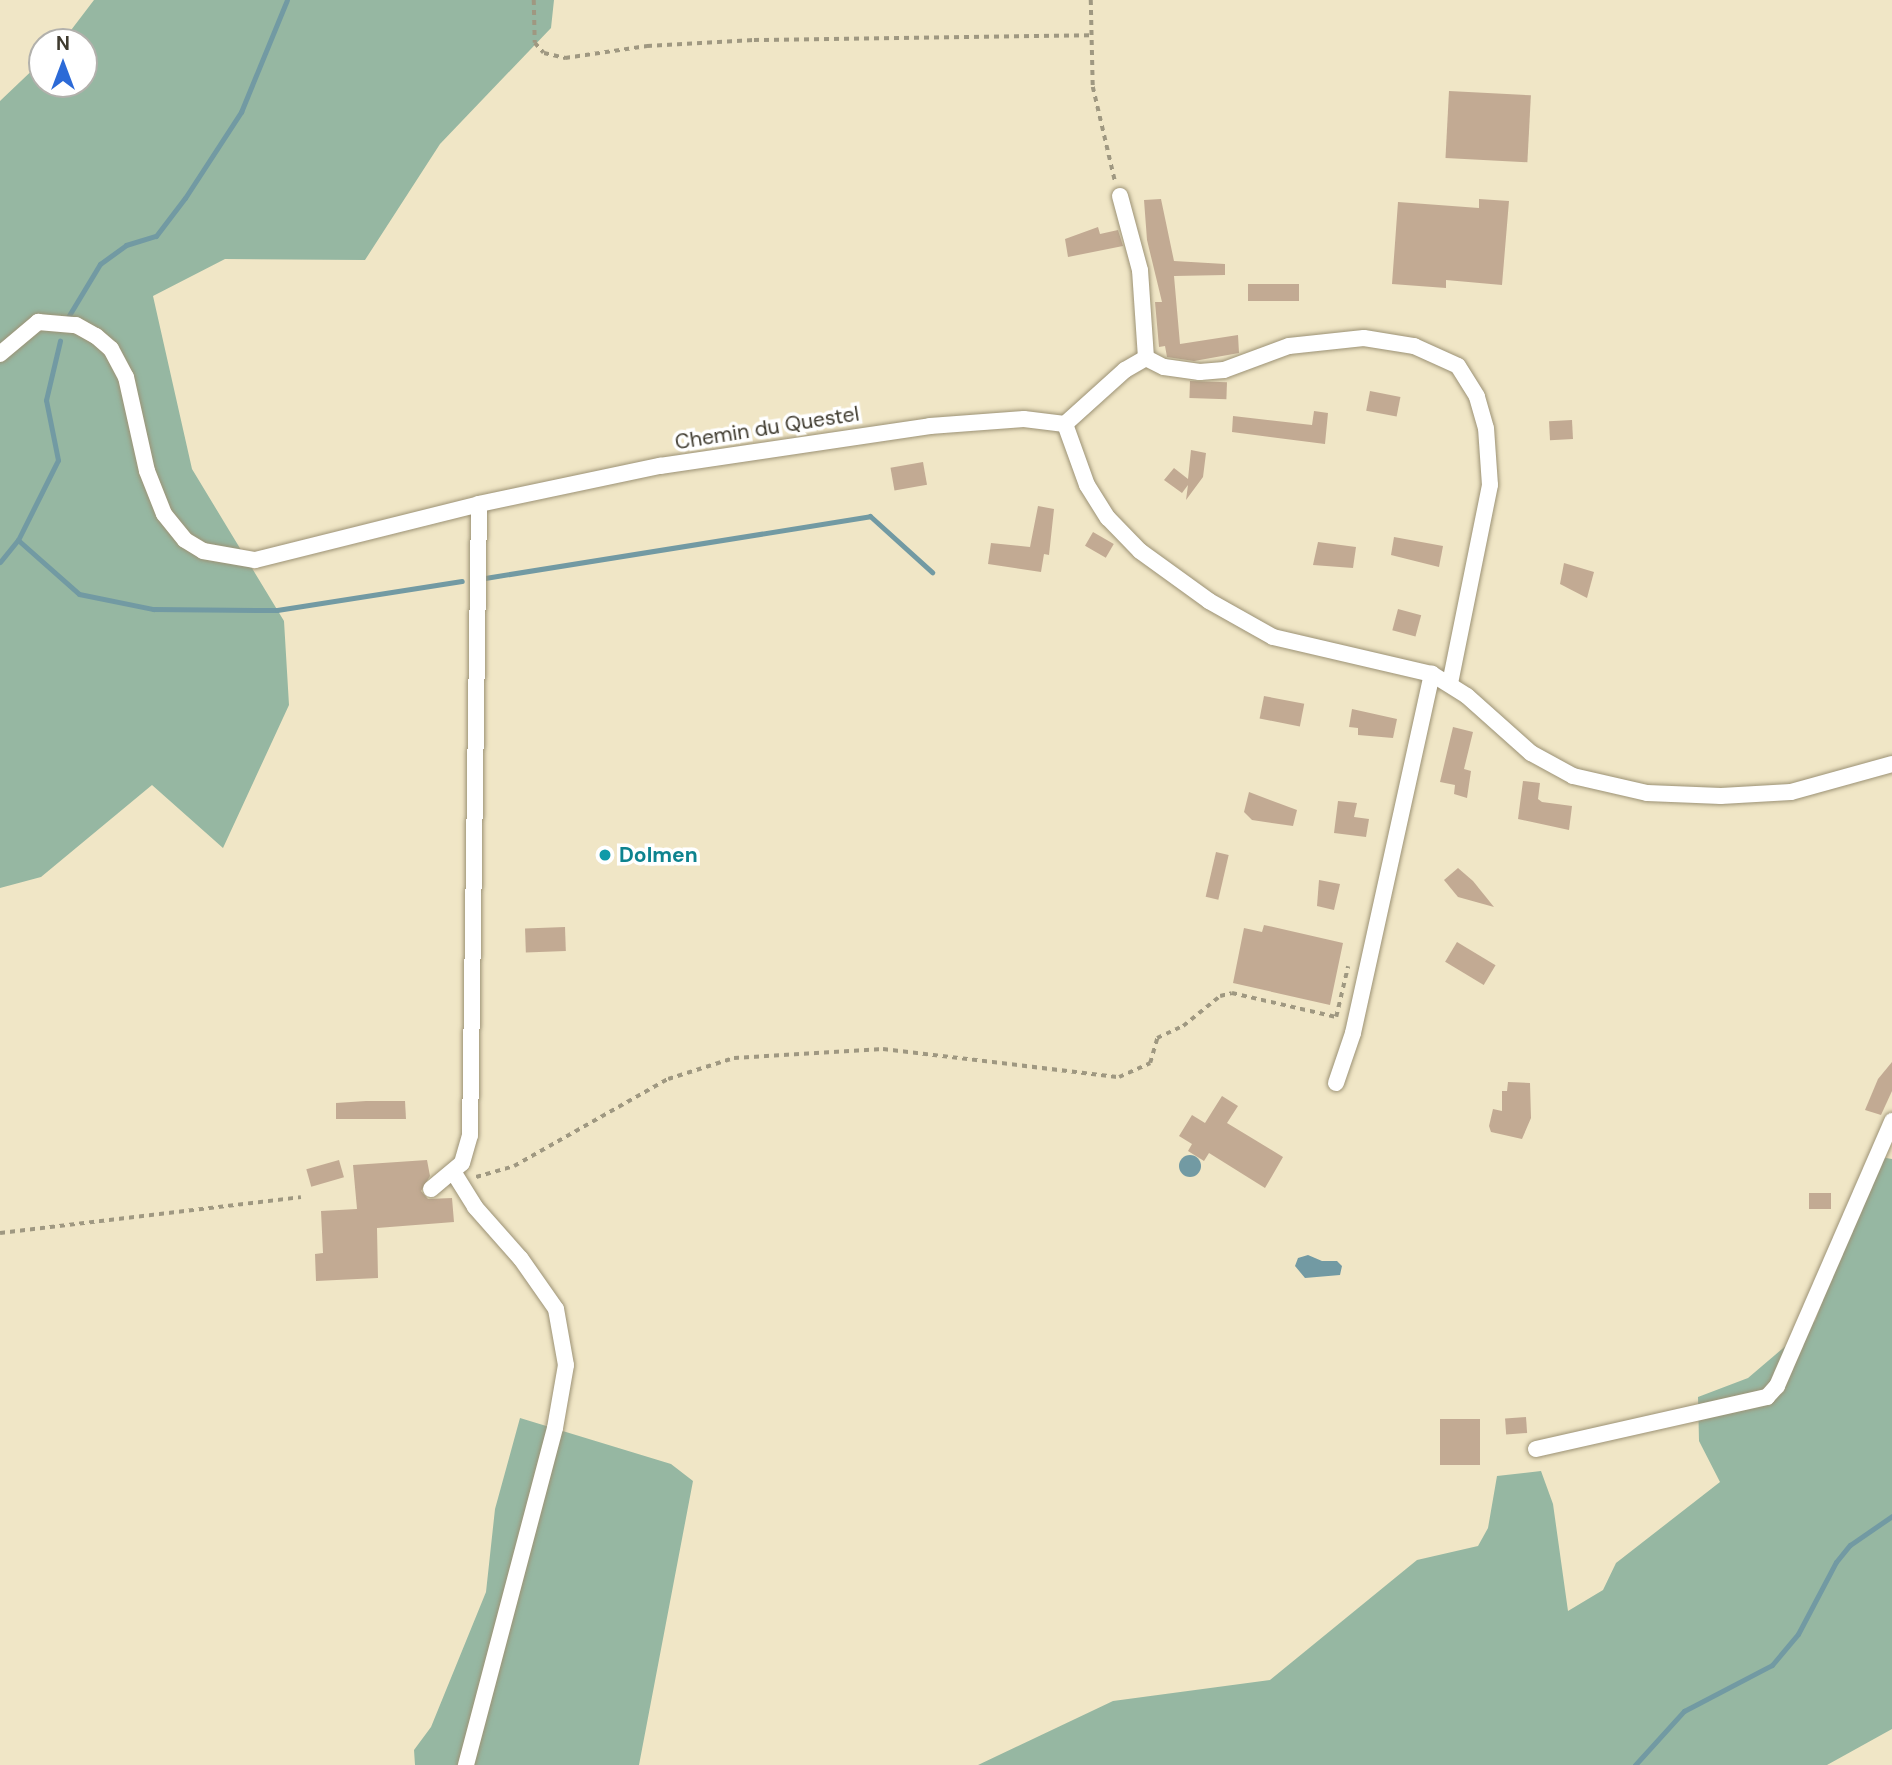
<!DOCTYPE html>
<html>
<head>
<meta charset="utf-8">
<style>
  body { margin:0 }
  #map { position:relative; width:1892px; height:1765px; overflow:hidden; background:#f0e6c6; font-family:"DM Sans",sans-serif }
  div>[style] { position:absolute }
  .forest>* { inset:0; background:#96b7a2 }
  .water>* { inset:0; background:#729aa3 }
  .round { border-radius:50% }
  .stream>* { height:5px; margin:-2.5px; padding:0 2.5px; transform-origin:2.5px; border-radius:2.5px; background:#729aa3 }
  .building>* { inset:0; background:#c2aa93; transform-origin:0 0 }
  .path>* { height:3.5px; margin-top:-1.75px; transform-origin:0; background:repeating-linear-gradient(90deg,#9f9881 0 5px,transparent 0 10px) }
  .roads { filter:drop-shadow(0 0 2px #9c9275) drop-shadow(0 0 2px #9c9275) }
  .street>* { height:16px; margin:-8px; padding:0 8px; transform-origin:8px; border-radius:8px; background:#fff }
  .dots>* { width:19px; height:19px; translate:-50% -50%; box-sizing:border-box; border:4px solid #fff; border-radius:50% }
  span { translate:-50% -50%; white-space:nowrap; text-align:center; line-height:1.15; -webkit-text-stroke:7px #fff; paint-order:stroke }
  .street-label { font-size:21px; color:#3f3b2f }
  .culture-label { font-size:21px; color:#0d838f; font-weight:700 }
  .left { translate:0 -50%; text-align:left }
  .north { position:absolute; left:28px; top:28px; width:70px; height:70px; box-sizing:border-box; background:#fff; border:2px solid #b2b1ac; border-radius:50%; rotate:0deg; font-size:19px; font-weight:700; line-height:28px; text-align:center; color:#3f3b2f }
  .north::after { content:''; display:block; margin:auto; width:24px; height:32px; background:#2c6ad7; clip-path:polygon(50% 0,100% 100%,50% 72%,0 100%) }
</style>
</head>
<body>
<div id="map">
  <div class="forest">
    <i style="clip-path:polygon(94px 0,554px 0,551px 28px,440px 144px,365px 260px,225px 259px,153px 296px,192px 469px,284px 621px,289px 705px,223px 848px,152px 785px,41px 877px,0 888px,0 101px,42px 61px,42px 84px,84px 84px,84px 42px,62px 42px)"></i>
    <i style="clip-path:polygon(1875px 1156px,1892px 1159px,1892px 1729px,1827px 1765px,978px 1765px,1113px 1701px,1270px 1680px,1417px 1560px,1478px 1546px,1488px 1528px,1497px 1476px,1541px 1471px,1553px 1504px,1568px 1611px,1603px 1590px,1616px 1563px,1720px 1482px,1699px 1441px,1698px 1397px,1748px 1378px,1815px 1321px)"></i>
    <i style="clip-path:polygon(520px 1418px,671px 1464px,693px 1481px,639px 1765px,415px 1765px,414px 1750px,431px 1727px,486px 1592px,495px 1509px)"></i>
  </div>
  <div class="water">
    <i class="round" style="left:1179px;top:1155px;width:22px;height:22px"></i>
    <i style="clip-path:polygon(1308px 1255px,1322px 1261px,1337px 1261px,1342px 1266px,1340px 1275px,1305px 1278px,1295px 1266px,1298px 1258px)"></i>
  </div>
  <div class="stream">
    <i style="left:65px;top:322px;width:68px;rotate:-58.9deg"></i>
    <i style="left:100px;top:264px;width:32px;rotate:-36deg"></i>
    <i style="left:126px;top:245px;width:31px;rotate:-17deg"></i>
    <i style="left:156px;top:236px;width:48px;rotate:-52.7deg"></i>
    <i style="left:185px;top:198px;width:103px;rotate:-56.9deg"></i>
    <i style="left:241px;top:112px;width:121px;rotate:-67.7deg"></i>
    <i style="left:18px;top:540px;width:81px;rotate:41.5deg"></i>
    <i style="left:79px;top:594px;width:76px;rotate:11.5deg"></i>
    <i style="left:153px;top:609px;width:124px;rotate:0.5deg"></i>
    <i style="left:277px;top:610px;width:187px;rotate:-8.9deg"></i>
    <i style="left:0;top:562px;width:28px;rotate:-51deg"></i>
    <i style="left:18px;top:540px;width:89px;rotate:-63.4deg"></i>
    <i style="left:58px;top:460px;width:61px;rotate:-101.3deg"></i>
    <i style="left:46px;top:400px;width:61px;rotate:-76.7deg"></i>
    <i style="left:485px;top:578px;width:390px;rotate:-9.1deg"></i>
    <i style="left:870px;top:516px;width:84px;rotate:42.1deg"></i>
    <i style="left:1635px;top:1765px;width:73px;rotate:-47.8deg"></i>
    <i style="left:1684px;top:1711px;width:99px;rotate:-27.6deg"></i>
    <i style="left:1772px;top:1665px;width:40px;rotate:-50deg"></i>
    <i style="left:1798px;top:1634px;width:81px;rotate:-62.2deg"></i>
    <i style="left:1836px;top:1562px;width:22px;rotate:-51deg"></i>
    <i style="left:1850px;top:1545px;width:51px;rotate:-34.6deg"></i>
  </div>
  <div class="building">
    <i style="left:1449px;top:91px;width:82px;height:67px;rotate:3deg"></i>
    <i style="clip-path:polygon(1161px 199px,1174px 261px,1225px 264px,1225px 275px,1174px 276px,1180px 344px,1238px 335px,1239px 353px,1194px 361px,1167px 357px,1165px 346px,1159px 347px,1155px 302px,1162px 302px,1147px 240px,1144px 200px)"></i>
    <i style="clip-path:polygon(1479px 199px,1509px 201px,1502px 285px,1446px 280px,1446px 288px,1392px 284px,1398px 202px,1479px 208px)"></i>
    <i style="clip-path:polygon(1098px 227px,1100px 234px,1118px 230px,1123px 246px,1068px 257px,1065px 239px)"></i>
    <i style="left:1248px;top:284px;width:51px;height:17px"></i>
    <i style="left:1190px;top:381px;width:37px;height:17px;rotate:2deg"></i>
    <i style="left:1370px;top:391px;width:31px;height:20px;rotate:11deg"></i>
    <i style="clip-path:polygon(1314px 411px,1328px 413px,1325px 444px,1232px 432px,1233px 416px,1312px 425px)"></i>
    <i style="left:1572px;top:420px;width:19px;height:23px;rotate:87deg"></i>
    <i style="clip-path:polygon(1191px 450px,1206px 453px,1203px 477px,1186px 500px,1188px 485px,1182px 493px,1164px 480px,1174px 468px,1188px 479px)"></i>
    <i style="left:923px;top:462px;width:23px;height:33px;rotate:80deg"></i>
    <i style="clip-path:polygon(1038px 506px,1054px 509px,1049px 555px,1044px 554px,1041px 572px,988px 564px,991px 543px,1030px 547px)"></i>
    <i style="left:1093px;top:532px;width:24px;height:16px;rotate:30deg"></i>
    <i style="clip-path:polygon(1394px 537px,1443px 546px,1439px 567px,1391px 555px)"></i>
    <i style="clip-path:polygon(1318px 542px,1356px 547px,1353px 568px,1313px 565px)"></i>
    <i style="clip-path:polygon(1564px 563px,1594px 572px,1587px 598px,1560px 584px)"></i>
    <i style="left:1398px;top:609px;width:24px;height:22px;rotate:15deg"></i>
    <i style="left:1264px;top:696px;width:41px;height:23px;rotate:11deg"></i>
    <i style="clip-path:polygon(1352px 709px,1397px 719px,1393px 738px,1358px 735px,1358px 728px,1349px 727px)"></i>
    <i style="clip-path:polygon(1453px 727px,1473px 732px,1464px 769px,1471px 771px,1467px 798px,1454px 794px,1455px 785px,1440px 782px)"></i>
    <i style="clip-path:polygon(1523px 781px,1540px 783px,1538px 799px,1542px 802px,1572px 806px,1569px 830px,1518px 819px)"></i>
    <i style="clip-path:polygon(1249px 792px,1297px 810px,1293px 826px,1252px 820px,1244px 812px)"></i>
    <i style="clip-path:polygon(1338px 801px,1357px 803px,1354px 817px,1369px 819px,1366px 837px,1334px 833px)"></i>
    <i style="left:1216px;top:852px;width:13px;height:46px;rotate:13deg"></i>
    <i style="clip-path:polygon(1458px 868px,1473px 881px,1494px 907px,1458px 897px,1444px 880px)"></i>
    <i style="clip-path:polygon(1319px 880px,1340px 884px,1334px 910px,1317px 906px)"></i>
    <i style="clip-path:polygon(1264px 925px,1343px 943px,1330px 1005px,1233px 983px,1244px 928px,1262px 932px)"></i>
    <i style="left:565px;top:927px;width:24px;height:40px;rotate:88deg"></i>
    <i style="left:1457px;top:942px;width:45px;height:23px;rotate:31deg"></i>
    <i style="clip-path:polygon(1892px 1062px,1892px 1091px,1881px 1115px,1865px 1110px,1878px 1079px)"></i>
    <i style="clip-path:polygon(1508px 1082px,1530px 1083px,1531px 1118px,1522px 1139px,1491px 1132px,1489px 1126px,1493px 1109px,1502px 1111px,1502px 1091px,1507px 1091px)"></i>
    <i style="clip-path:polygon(1222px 1096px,1238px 1106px,1227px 1123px,1283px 1157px,1265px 1188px,1209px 1153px,1204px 1161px,1188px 1151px,1192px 1144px,1179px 1136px,1192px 1115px,1205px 1123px)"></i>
    <i style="clip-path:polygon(366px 1101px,405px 1101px,406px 1119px,336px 1119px,336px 1103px)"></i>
    <i style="left:339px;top:1160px;width:18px;height:34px;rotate:74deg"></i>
    <i style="clip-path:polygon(427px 1160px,430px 1176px,421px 1191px,428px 1199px,452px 1198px,454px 1222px,377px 1228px,378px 1278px,316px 1281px,315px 1254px,323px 1253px,321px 1211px,357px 1209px,353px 1165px)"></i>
    <i style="left:1809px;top:1193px;width:22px;height:16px"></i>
    <i style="left:1526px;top:1417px;width:16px;height:21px;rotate:86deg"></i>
    <i style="left:1480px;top:1419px;width:46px;height:40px;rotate:90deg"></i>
  </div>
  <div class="path">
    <i style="left:534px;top:0;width:43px;rotate:88.7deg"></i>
    <i style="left:535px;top:43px;width:13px;rotate:48deg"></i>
    <i style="left:544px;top:53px;width:22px;rotate:13deg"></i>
    <i style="left:565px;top:58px;width:83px;rotate:-8.3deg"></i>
    <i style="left:647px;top:46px;width:107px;rotate:-3.2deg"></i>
    <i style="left:754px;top:40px;width:338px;rotate:-0.8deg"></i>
    <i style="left:1091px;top:0;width:87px;rotate:88.7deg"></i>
    <i style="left:1093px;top:87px;width:97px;rotate:76.8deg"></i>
    <i style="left:476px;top:1177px;width:40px;rotate:-16deg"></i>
    <i style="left:514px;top:1166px;width:177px;rotate:-29.5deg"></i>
    <i style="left:668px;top:1079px;width:69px;rotate:-17.7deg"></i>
    <i style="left:734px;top:1058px;width:149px;rotate:-3.5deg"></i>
    <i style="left:883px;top:1049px;width:238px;rotate:6.8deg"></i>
    <i style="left:1119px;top:1077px;width:34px;rotate:-24deg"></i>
    <i style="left:1150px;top:1063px;width:26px;rotate:-74deg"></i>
    <i style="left:1157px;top:1038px;width:29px;rotate:-25deg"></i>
    <i style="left:1183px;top:1026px;width:48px;rotate:-39deg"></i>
    <i style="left:1220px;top:996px;width:12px;rotate:-14deg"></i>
    <i style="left:1232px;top:993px;width:107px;rotate:13deg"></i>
    <i style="left:1336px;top:1017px;width:52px;rotate:-76.8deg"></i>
    <i style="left:0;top:1233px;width:303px;rotate:-6.8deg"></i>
  </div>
  <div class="roads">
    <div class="street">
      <i style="left:1120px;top:196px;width:77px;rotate:74.9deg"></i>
      <i style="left:1140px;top:270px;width:88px;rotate:86.1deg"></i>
      <i style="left:0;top:354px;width:50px;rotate:-40.1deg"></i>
      <i style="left:38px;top:322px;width:38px;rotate:5deg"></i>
      <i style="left:76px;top:325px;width:23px;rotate:29deg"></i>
      <i style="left:96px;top:336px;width:20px;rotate:41deg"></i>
      <i style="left:111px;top:349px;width:32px;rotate:62deg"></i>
      <i style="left:126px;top:377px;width:96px;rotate:77.4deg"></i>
      <i style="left:147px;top:471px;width:46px;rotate:68.4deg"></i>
      <i style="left:164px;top:514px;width:33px;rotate:51deg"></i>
      <i style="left:185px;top:540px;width:21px;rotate:31deg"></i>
      <i style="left:203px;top:551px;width:53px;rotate:9.8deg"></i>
      <i style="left:255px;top:560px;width:231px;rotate:-14deg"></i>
      <i style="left:479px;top:504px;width:185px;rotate:-11.9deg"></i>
      <i style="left:660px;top:466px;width:273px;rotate:-8.4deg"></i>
      <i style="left:930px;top:426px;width:94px;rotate:-4.3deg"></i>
      <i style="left:1024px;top:419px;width:41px;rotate:7deg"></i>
      <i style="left:1065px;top:424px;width:81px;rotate:-42deg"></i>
      <i style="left:1125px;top:370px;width:24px;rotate:-30deg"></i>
      <i style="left:1146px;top:358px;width:20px;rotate:27deg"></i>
      <i style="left:1164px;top:367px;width:36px;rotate:8deg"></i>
      <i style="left:1200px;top:372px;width:24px;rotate:-5deg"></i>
      <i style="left:1224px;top:370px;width:69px;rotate:-20.3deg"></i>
      <i style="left:1289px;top:346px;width:75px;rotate:-6.1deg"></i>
      <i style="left:1364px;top:338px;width:51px;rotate:9.1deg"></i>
      <i style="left:1414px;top:346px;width:48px;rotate:24.4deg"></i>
      <i style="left:1458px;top:366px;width:36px;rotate:58deg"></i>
      <i style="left:1477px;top:397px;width:32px;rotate:74deg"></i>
      <i style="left:1486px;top:428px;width:57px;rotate:86deg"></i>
      <i style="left:1490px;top:485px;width:203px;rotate:101.4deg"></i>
      <i style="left:1065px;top:424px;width:65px;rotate:70.2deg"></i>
      <i style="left:1087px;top:485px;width:39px;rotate:58deg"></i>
      <i style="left:1108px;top:518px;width:46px;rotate:45.9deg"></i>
      <i style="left:1140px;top:551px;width:85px;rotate:35.9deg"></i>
      <i style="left:1209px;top:601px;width:73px;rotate:29.4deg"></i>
      <i style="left:1273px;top:637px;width:163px;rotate:13.1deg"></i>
      <i style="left:1432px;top:674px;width:41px;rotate:32.2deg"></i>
      <i style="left:1467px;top:696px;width:86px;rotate:41.7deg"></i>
      <i style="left:1531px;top:753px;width:48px;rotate:28.7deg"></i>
      <i style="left:1573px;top:776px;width:76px;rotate:12.9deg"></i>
      <i style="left:1647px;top:793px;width:74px;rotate:2.3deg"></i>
      <i style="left:1721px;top:796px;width:70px;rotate:-3.3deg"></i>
      <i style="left:1791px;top:792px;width:105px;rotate:-15.5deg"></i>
      <i style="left:1336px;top:1083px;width:53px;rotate:-71.2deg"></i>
      <i style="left:1353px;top:1033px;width:368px;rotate:-77.6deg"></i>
      <i style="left:454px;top:1173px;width:40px;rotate:58deg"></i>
      <i style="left:475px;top:1207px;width:69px;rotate:48.5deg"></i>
      <i style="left:521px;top:1259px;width:61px;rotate:55deg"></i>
      <i style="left:556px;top:1309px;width:57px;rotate:79.9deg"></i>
      <i style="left:566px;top:1365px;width:64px;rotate:99.9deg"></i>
      <i style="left:555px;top:1428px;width:349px;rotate:104.8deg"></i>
      <i style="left:431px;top:1189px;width:40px;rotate:-40deg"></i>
      <i style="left:462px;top:1163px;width:29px;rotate:-74deg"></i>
      <i style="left:470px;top:1135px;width:631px;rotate:-89.18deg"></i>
      <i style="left:1536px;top:1449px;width:237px;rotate:-12.7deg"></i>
      <i style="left:1767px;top:1397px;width:15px;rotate:-48deg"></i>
      <i style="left:1777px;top:1386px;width:289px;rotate:-66.5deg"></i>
    </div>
  </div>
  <div class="dots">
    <i style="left:605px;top:855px;background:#0f9aa8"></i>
  </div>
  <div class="street-label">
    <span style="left:767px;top:428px;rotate:-9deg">Chemin du Questel</span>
  </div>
  <div class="culture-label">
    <span class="left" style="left:619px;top:855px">Dolmen</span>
  </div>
  <div class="north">N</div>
</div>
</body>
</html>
